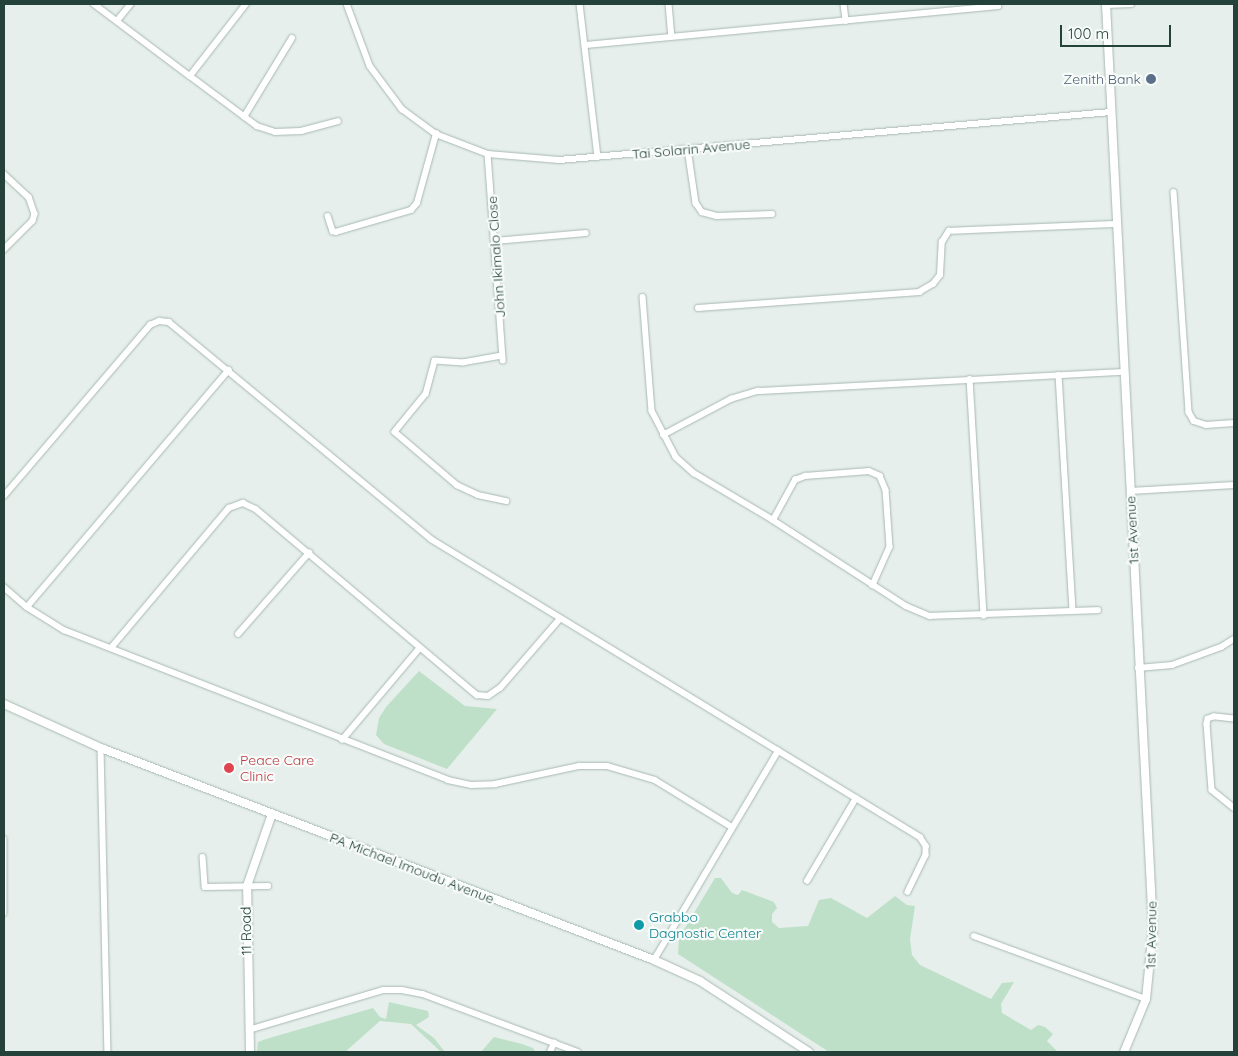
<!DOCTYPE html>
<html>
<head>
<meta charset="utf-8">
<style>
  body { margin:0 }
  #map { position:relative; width:1238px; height:1056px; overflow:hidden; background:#e6efeb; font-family:Quicksand,sans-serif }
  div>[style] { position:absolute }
  .green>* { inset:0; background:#bfe0c8 }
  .roads { filter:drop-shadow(0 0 1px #a8b8b2) drop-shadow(0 0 1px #a8b8b2) }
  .minor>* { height:5.5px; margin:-2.75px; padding:0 2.75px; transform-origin:2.75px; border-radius:2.75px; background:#fff }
  .tertiary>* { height:8px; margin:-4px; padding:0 4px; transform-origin:4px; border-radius:4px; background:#fff }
  .dots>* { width:14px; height:14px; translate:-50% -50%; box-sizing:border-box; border:2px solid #f7fbf9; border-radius:50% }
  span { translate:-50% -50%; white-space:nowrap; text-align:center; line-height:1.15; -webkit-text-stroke:4.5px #f7fbf9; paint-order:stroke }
  .service-label { font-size:14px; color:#4e5e75 }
  .right { translate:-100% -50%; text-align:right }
  .street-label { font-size:14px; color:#24423a }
  .health-label { font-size:14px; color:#be3a42 }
  .left { translate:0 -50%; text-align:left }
  .culture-label { font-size:14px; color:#0d838f }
  .frame { position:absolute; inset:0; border:5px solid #24423a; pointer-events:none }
  .scale { position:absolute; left:1060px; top:25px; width:111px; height:22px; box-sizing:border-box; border:2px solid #24423a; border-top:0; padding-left:6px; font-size:15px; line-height:18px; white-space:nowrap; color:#24423a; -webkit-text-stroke:4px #f7fbf9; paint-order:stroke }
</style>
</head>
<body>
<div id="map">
  <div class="green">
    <i style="clip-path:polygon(419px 671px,465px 706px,497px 709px,447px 769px,384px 744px,376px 735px,379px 718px,386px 707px)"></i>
    <i style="clip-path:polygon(715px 878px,721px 878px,732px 893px,738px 895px,742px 890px,774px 902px,777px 908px,772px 914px,772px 922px,779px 928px,808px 926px,819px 900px,831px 898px,867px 918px,895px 896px,907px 905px,915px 906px,910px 939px,912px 955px,920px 965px,991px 999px,1002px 983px,1014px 982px,1001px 1004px,1002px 1013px,1031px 1030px,1038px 1025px,1045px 1027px,1053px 1034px,1047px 1041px,1058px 1052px,829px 1052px,678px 954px,679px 938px)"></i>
    <i style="clip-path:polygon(389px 1002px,428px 1011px,429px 1017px,416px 1025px,434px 1038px,445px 1052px,441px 1052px,411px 1024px,380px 1021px,345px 1052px,257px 1052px,258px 1042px,266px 1039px,373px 1008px,380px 1017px,386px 1019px)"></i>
    <i style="clip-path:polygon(494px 1037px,522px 1044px,533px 1048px,535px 1052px,481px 1052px)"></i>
  </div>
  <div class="roads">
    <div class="minor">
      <i style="left:94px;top:4px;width:120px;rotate:36.9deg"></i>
      <i style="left:190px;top:76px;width:91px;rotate:-52.1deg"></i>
      <i style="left:347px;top:4px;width:66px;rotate:69.6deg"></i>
      <i style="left:370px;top:66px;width:54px;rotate:53.3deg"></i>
      <i style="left:402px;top:109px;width:42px;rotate:36.3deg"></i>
      <i style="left:436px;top:134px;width:56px;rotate:21deg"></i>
      <i style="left:488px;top:154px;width:71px;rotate:4.8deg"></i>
      <i style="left:559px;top:160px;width:554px;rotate:-4.97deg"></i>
      <i style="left:580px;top:4px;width:154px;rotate:83.3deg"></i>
      <i style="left:669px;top:4px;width:32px;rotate:85deg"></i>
      <i style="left:844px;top:4px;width:17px;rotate:83deg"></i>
      <i style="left:1106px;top:5px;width:25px;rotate:-2deg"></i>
      <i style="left:117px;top:21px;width:22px;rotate:-51deg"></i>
      <i style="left:586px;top:45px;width:414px;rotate:-5.4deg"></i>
      <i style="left:190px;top:76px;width:84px;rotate:36.7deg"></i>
      <i style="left:257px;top:126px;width:19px;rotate:18deg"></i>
      <i style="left:275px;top:132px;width:26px;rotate:-2deg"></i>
      <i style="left:301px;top:131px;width:38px;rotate:-15deg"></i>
      <i style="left:244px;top:117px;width:92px;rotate:-58.7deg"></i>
      <i style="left:688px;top:149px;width:55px;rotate:81.6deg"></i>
      <i style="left:696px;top:203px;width:11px;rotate:56deg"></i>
      <i style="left:702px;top:212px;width:16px;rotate:15deg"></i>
      <i style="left:717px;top:216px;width:55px;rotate:-2.1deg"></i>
      <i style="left:488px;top:154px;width:207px;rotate:85.8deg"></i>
      <i style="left:4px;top:174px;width:34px;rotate:43deg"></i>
      <i style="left:29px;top:197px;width:18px;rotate:71deg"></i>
      <i style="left:35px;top:214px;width:7px;rotate:106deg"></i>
      <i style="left:33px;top:221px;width:41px;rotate:135deg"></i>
      <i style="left:1174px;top:192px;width:221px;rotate:86.1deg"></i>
      <i style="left:1189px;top:412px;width:10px;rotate:61deg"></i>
      <i style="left:1194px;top:421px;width:13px;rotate:18deg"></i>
      <i style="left:1206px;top:425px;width:28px;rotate:-4deg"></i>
      <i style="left:328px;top:216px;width:16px;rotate:72deg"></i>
      <i style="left:333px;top:231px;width:3px;rotate:18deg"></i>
      <i style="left:336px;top:232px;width:78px;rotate:-16.3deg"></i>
      <i style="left:411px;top:210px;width:9px;rotate:-49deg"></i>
      <i style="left:417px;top:203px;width:72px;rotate:-74.6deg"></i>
      <i style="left:495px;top:241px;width:91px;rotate:-5deg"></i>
      <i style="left:643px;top:297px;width:114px;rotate:85.5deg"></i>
      <i style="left:652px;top:411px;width:52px;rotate:62.4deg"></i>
      <i style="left:676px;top:457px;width:24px;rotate:42deg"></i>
      <i style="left:694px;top:473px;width:92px;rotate:30.7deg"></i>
      <i style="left:773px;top:520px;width:158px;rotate:32.9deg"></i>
      <i style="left:906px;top:606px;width:26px;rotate:23deg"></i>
      <i style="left:930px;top:616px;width:168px;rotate:-2deg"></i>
      <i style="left:698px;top:308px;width:222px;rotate:-4.1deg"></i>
      <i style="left:919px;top:292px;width:16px;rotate:-30deg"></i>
      <i style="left:933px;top:284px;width:11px;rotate:-52deg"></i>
      <i style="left:940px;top:275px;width:33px;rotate:-87deg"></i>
      <i style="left:942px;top:242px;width:13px;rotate:-58deg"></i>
      <i style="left:949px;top:231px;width:168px;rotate:-2.4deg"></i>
      <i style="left:502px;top:356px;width:39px;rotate:170deg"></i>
      <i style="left:464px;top:363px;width:29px;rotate:-176deg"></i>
      <i style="left:435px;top:361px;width:34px;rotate:105deg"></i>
      <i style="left:426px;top:394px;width:49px;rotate:129.2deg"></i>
      <i style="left:395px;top:432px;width:82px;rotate:40.5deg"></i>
      <i style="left:457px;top:485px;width:23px;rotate:25deg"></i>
      <i style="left:478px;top:495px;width:29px;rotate:12deg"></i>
      <i style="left:1059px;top:375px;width:235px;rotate:86.6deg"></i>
      <i style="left:970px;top:379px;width:237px;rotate:86.6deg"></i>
      <i style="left:663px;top:435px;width:77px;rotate:-27.9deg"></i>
      <i style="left:731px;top:399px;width:28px;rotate:-17deg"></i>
      <i style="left:758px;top:391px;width:367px;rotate:-3deg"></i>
      <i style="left:1130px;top:491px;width:104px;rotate:-3.3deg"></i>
      <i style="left:4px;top:496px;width:225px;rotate:-49.5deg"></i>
      <i style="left:150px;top:325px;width:10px;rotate:-24deg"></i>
      <i style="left:159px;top:321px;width:10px;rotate:6deg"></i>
      <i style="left:169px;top:322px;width:340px;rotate:39.6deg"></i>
      <i style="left:431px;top:539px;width:573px;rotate:31.36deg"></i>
      <i style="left:920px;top:837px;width:11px;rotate:56deg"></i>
      <i style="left:926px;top:846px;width:9px;rotate:90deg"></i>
      <i style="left:926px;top:855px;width:41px;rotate:115.9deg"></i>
      <i style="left:773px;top:520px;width:46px;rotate:-61.2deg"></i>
      <i style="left:795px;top:480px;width:11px;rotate:-22deg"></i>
      <i style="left:805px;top:476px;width:64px;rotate:-4.5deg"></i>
      <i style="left:869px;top:471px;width:12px;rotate:24deg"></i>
      <i style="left:880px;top:476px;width:15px;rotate:67deg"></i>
      <i style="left:886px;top:490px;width:57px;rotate:86deg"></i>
      <i style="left:890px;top:547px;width:42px;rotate:114.1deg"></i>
      <i style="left:4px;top:587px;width:30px;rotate:41deg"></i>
      <i style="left:27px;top:607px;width:44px;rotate:31.9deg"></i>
      <i style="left:64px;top:630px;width:412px;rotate:21.3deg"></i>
      <i style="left:448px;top:780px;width:24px;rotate:12deg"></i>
      <i style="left:471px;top:785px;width:24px;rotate:-2deg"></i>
      <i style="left:495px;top:784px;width:86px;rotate:-12.1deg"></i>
      <i style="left:579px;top:766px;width:28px"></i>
      <i style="left:607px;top:766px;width:50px;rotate:16.3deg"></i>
      <i style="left:655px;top:780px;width:90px;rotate:31.4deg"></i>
      <i style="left:27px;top:607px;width:311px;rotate:-49.6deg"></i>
      <i style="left:238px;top:634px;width:108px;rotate:-48.8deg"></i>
      <i style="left:111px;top:648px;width:183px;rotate:-49.9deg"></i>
      <i style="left:229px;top:508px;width:15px;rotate:-20deg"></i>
      <i style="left:243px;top:503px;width:14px;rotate:25deg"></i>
      <i style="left:256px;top:509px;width:289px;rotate:40.1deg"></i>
      <i style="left:477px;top:695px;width:11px;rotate:5deg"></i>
      <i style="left:488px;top:696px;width:14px;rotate:-34deg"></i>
      <i style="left:500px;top:688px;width:90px;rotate:-49.1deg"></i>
      <i style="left:1138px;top:668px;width:34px;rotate:-5deg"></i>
      <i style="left:1172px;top:665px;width:52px;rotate:-20.2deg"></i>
      <i style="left:1221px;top:647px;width:15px;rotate:-32deg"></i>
      <i style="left:1234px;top:719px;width:20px;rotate:-174deg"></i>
      <i style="left:1214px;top:717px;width:6px;rotate:162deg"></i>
      <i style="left:1208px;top:719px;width:5px;rotate:101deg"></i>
      <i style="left:1207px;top:724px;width:66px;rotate:85.7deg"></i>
      <i style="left:1212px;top:790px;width:28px;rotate:39deg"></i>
      <i style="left:342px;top:740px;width:119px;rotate:-49.8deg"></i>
      <i style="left:101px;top:748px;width:304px;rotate:88.7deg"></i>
      <i style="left:4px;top:839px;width:74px;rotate:90deg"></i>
      <i style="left:203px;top:857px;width:30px;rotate:86deg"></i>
      <i style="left:205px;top:887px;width:63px;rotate:-0.9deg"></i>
      <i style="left:807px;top:881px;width:96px;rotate:-59.4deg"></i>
      <i style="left:974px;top:936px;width:183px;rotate:20.1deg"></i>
      <i style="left:654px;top:960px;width:243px;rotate:-59.3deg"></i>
      <i style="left:249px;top:1030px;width:140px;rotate:-16.6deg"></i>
      <i style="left:383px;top:990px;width:19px"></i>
      <i style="left:402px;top:990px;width:21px;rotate:11deg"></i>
      <i style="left:423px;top:994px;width:165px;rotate:20.5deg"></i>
      <i style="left:550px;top:1052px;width:10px;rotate:-66deg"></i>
    </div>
    <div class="tertiary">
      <i style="left:1106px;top:4px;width:926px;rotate:87.09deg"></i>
      <i style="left:1153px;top:929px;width:70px;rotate:95.7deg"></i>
      <i style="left:1146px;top:999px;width:57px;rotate:112.5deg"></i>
      <i style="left:4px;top:704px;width:107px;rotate:24.4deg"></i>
      <i style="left:101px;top:748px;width:592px;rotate:20.97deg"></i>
      <i style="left:654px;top:960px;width:51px;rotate:24.5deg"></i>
      <i style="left:700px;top:981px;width:130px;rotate:33.1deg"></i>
      <i style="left:250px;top:1052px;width:166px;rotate:-91deg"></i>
      <i style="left:247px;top:886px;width:76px;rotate:-70.9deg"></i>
    </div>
  </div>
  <div class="dots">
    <i style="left:1151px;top:79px;background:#5c6f8a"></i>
    <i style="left:229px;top:768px;background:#e0444e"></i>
    <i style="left:639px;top:925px;background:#0f9aa8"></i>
  </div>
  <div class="service-label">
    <span class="right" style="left:1141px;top:79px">Zenith Bank</span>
  </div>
  <div class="street-label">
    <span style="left:691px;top:149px;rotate:-5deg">Tai Solarin Avenue</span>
    <span style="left:496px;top:257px;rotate:-94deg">John Ikimalo Close</span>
    <span style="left:1132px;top:530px;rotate:-93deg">1st Avenue</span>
    <span style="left:412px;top:868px;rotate:21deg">PA Michael Imoudu Avenue</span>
    <span style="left:246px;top:931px;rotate:-91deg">11 Road</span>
    <span style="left:1151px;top:935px;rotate:-89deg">1st Avenue</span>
  </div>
  <div class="health-label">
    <span class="left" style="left:240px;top:768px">Peace Care<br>Clinic</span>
  </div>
  <div class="culture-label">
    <span class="left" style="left:649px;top:925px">Grabbo<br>Dagnostic Center</span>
  </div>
  <div class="frame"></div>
  <div class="scale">100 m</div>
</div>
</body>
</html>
